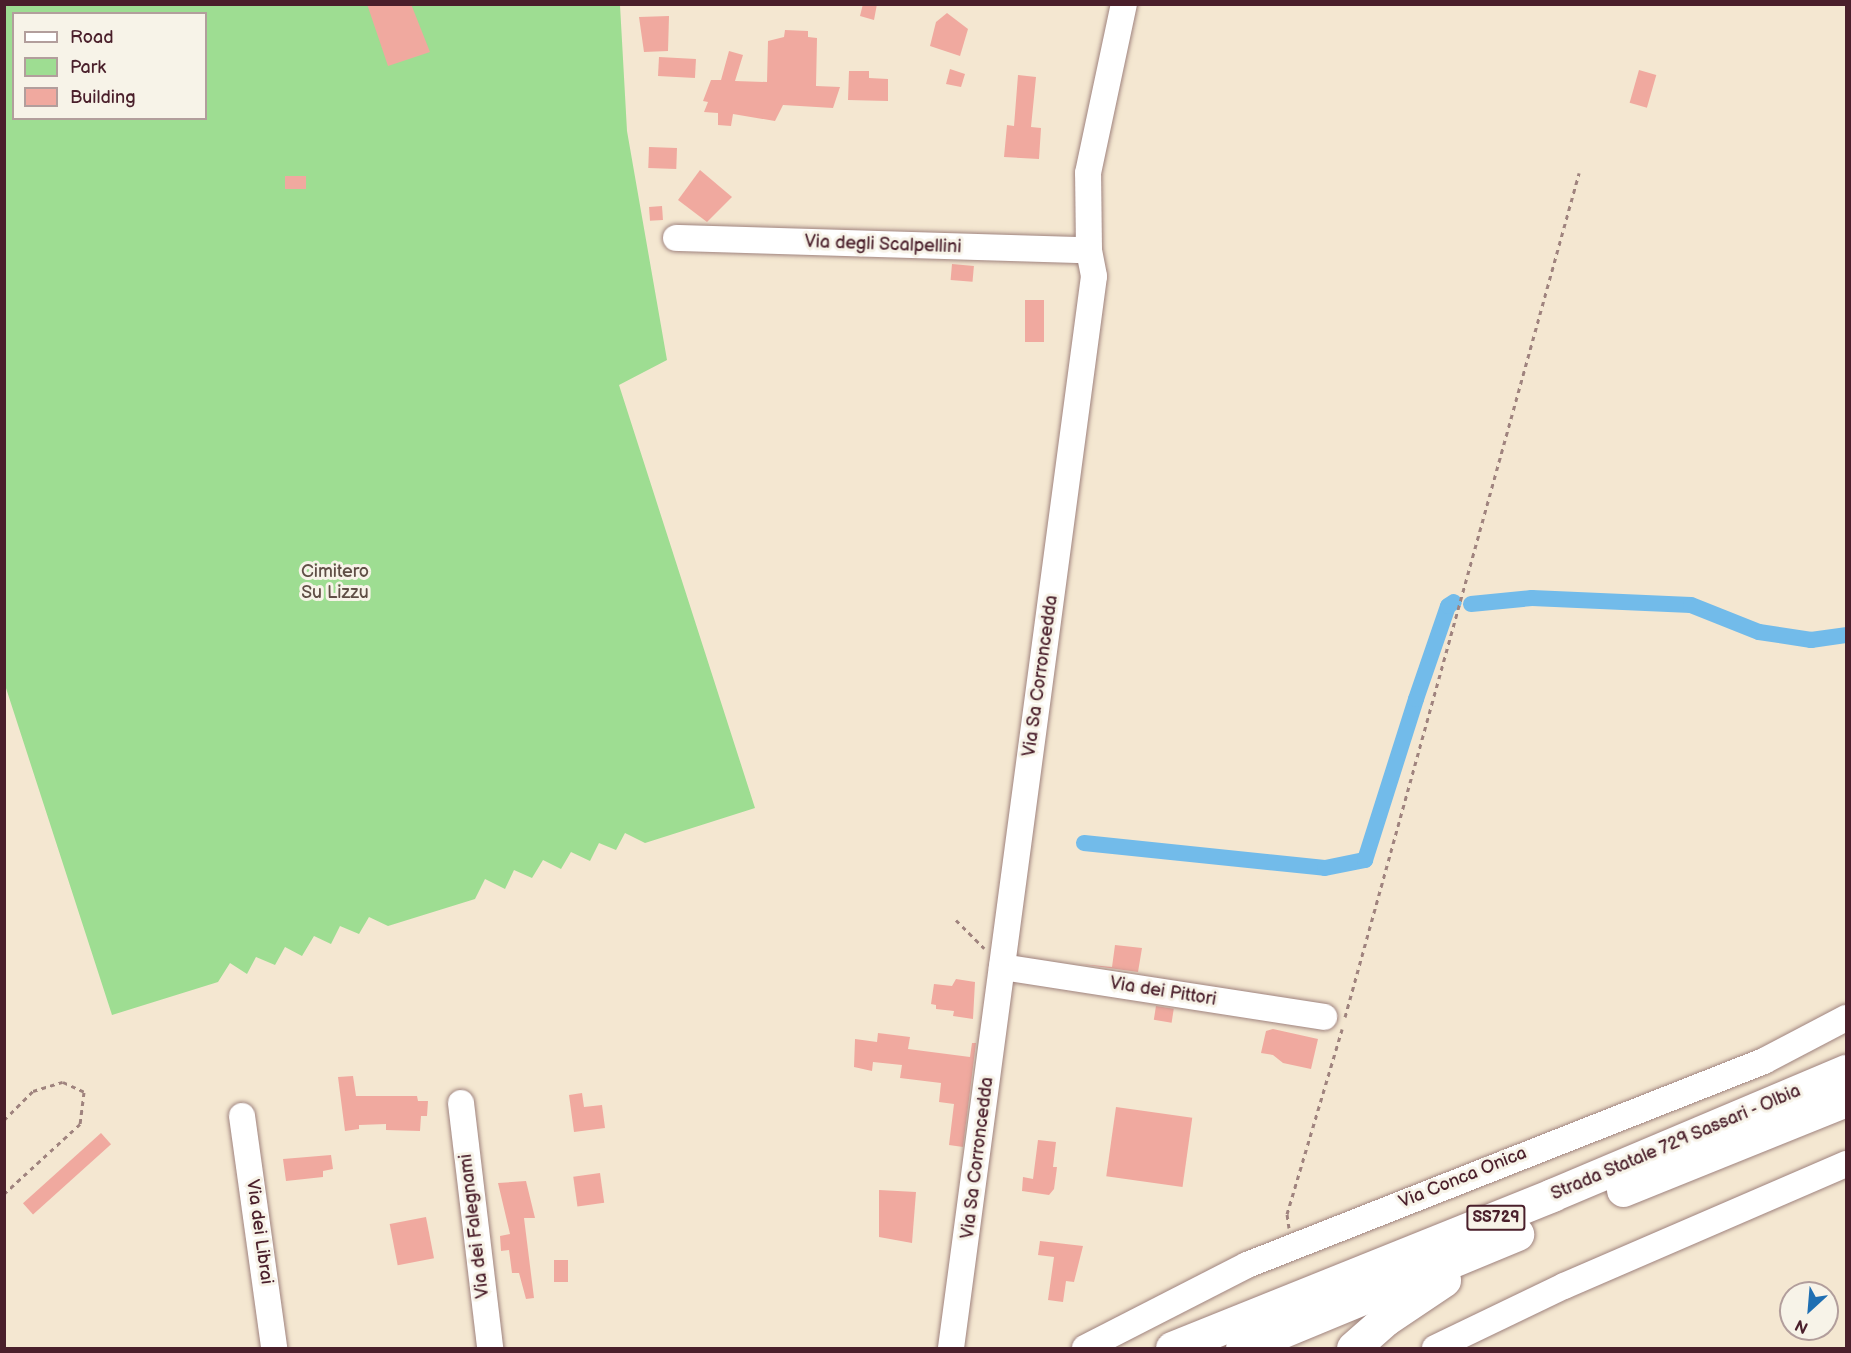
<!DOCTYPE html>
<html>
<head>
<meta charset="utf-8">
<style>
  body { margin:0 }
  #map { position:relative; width:1851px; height:1353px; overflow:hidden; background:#f4e7d1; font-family:"Balsamiq Sans",sans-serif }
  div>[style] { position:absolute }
  .green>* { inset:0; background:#9edd92 }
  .canal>* { height:16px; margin:-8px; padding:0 8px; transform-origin:8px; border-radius:8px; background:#72bbea }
  .building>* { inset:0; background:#f0a99f; transform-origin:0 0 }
  .path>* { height:3px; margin-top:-1.5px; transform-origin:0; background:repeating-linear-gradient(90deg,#9f837e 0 4.5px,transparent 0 9px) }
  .roads { filter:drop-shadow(0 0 2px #9f837e) drop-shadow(0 0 2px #9f837e) }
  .minor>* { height:26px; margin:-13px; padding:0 13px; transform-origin:13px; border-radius:13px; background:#fff }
  .highway>* { height:33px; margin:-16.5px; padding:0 16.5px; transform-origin:16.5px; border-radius:16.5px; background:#fff }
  span { translate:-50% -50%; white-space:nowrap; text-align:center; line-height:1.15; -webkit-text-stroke:6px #f7f3e8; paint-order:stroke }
  .shield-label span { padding:2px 4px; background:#f7f3e8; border:2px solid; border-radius:4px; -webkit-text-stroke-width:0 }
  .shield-label { font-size:16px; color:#4a1f2b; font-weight:700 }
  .street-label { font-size:18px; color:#4a1f2b }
  .park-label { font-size:18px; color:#5f4e45 }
  .frame { position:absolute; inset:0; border:6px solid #4a1f2b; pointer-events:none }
  .legend { position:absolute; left:12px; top:12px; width:195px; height:108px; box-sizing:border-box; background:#f7f3e8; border:2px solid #b29e9c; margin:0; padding:8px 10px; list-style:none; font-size:18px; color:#4a1f2b }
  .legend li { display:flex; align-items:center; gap:12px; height:30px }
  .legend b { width:30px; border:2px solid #b29e9c }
  .north { position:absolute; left:1779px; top:1281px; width:60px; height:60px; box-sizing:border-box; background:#f7f3e8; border:2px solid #b29e9c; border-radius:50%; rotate:206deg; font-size:16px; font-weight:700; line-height:24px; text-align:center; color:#4a1f2b }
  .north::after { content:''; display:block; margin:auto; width:21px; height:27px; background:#1f6fb2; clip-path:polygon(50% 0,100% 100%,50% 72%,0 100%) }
</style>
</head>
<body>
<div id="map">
  <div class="green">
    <i style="clip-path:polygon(evenodd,4px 5px,620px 5px,627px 131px,667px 360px,619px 385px,755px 808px,645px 843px,625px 833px,616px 850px,599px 843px,590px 861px,571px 852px,561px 869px,543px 860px,532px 878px,514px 870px,505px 889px,485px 879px,475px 899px,388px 926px,369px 917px,359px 934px,340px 926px,331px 944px,314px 936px,302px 956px,285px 947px,275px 965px,256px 957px,247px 974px,230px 963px,218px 982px,112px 1015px,5px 685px,4px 5px,14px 14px,206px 14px,206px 118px,14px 118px,14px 14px)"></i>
  </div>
  <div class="canal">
    <i style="left:1471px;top:604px;width:61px;rotate:-5.6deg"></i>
    <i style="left:1532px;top:598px;width:159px;rotate:2.5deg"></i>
    <i style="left:1691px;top:605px;width:73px;rotate:21.7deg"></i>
    <i style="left:1759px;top:632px;width:53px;rotate:8.7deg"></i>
    <i style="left:1811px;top:640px;width:35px;rotate:-8deg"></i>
    <i style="left:1084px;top:843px;width:242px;rotate:5.9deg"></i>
    <i style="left:1325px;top:868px;width:41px;rotate:-11.3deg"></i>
    <i style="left:1365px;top:860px;width:169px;rotate:-72.4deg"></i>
    <i style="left:1416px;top:699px;width:98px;rotate:-71deg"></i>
    <i style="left:1448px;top:606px;width:7px;rotate:-34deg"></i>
  </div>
  <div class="building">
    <i style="clip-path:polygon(367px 4px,411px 4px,430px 52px,388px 66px)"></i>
    <i style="clip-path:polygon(863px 4px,877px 4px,874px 20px,860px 16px)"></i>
    <i style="clip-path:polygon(947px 13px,968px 29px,960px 56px,930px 46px,936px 22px)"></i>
    <i style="clip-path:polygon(669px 16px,668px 51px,644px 52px,639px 17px)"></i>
    <i style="clip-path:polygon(785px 30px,808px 31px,808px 37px,817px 38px,816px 86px,840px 87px,833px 108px,783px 105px,775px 121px,733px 114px,731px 126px,718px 125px,718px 113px,704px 112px,708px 102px,703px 101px,711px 80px,721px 80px,729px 51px,743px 55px,735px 81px,767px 82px,768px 41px,784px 37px)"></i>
    <i style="left:659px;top:57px;width:37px;height:19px;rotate:3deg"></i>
    <i style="clip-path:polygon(950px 69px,965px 74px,961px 87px,946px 84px)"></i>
    <i style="left:1639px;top:70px;width:18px;height:34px;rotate:16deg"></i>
    <i style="clip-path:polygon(849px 71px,869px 71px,869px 78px,888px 79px,888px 101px,848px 100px)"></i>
    <i style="clip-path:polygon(1018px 75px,1036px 77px,1031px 127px,1041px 128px,1039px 159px,1004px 157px,1007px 125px,1014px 126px)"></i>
    <i style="left:649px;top:147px;width:28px;height:21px;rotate:2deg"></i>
    <i style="clip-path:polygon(700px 170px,732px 197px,707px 222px,678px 200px)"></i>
    <i style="left:285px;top:176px;width:21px;height:13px"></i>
    <i style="left:662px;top:206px;width:14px;height:13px;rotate:86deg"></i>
    <i style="left:952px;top:264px;width:22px;height:16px;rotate:5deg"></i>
    <i style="left:1025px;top:300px;width:19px;height:42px"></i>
    <i style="clip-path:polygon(1115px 945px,1142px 948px,1138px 972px,1080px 964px,1112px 967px)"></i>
    <i style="clip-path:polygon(956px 979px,975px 982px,973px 1019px,953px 1016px,954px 1011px,936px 1009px,936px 1005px,931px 1004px,934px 984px,952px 986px)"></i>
    <i style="left:1156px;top:1006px;width:18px;height:14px;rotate:9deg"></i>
    <i style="clip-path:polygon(1273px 1029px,1318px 1039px,1311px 1069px,1283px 1063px,1273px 1055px,1261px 1053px,1266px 1031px)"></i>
    <i style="clip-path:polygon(878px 1033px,910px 1037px,908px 1049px,970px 1057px,972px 1043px,976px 1043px,963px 1147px,949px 1145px,954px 1104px,939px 1102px,941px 1083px,900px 1078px,902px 1065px,873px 1062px,872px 1071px,854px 1067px,855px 1039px,877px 1042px)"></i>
    <i style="clip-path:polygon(353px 1076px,356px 1096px,417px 1096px,418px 1101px,428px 1101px,427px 1116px,421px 1116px,420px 1131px,386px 1130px,386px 1124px,359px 1125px,359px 1129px,345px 1131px,338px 1077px)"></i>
    <i style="clip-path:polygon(582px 1093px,584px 1107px,602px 1105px,605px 1128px,574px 1132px,569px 1095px)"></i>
    <i style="left:1116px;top:1107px;width:77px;height:70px;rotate:8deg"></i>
    <i style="left:101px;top:1133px;width:15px;height:105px;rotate:48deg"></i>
    <i style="clip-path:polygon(1038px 1140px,1056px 1142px,1053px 1167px,1057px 1167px,1054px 1189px,1049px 1195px,1022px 1191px,1023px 1177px,1033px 1179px)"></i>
    <i style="clip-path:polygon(331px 1155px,333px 1169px,323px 1171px,323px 1177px,286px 1181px,283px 1159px)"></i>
    <i style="left:600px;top:1173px;width:30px;height:27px;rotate:82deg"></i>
    <i style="clip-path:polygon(526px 1181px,535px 1218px,524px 1218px,534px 1298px,526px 1299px,519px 1273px,512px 1273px,509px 1250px,501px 1251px,500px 1236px,510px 1234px,498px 1183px)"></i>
    <i style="clip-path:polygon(879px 1190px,916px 1192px,912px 1243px,879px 1237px)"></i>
    <i style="left:426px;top:1217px;width:42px;height:37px;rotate:79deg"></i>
    <i style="clip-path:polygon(1040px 1241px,1083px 1246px,1074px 1282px,1066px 1281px,1063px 1302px,1048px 1300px,1054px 1257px,1038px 1255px)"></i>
    <i style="left:568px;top:1260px;width:22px;height:14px;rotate:90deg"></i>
  </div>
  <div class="path">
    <i style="left:956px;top:920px;width:40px;rotate:45deg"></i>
    <i style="left:1345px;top:1017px;width:876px;rotate:-74.5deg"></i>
    <i style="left:4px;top:1120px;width:41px;rotate:-45deg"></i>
    <i style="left:33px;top:1091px;width:31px;rotate:-17deg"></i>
    <i style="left:63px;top:1082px;width:23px;rotate:25deg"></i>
    <i style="left:84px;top:1092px;width:32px;rotate:97deg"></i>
    <i style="left:80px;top:1124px;width:103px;rotate:137.4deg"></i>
    <i style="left:1289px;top:1228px;width:14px;rotate:-98deg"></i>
    <i style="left:1287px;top:1214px;width:193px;rotate:-73.4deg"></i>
  </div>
  <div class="roads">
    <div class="minor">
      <i style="left:676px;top:238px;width:413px;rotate:1.7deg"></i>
      <i style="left:1002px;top:967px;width:326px;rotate:8.8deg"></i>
      <i style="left:461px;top:1103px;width:247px;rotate:83.2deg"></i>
      <i style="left:242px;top:1116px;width:234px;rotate:82.1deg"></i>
      <i style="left:951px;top:1348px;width:1081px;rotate:-82.4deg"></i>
      <i style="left:1094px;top:276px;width:26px;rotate:-101deg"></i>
      <i style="left:1089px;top:250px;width:77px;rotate:-90.7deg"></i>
      <i style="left:1088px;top:173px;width:173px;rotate:-78deg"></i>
      <i style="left:1085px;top:1348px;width:182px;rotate:-27.1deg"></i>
      <i style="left:1247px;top:1265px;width:556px;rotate:-21.53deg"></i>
      <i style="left:1764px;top:1061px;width:93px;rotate:-27.7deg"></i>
      <i style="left:1435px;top:1348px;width:143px;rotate:-25.7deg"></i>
      <i style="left:1564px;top:1286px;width:307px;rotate:-23.4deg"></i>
    </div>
    <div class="highway">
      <i style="left:1623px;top:1190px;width:240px;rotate:-22deg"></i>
      <i style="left:1172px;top:1348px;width:410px;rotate:-21.9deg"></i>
      <i style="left:1552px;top:1195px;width:319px;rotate:-22.9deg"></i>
      <i style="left:1242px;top:1348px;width:298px;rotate:-22.5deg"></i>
      <i style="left:1353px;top:1348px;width:44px;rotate:-41.3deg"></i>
      <i style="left:1386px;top:1319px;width:70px;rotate:-33.9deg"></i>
    </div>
  </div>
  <div class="shield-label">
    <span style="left:1496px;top:1218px">SS729</span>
  </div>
  <div class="street-label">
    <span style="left:883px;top:245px;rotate:2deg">Via degli Scalpellini</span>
    <span style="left:1041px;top:676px;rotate:-82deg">Via Sa Corroncedda</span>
    <span style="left:1163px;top:992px;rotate:9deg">Via dei Pittori</span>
    <span style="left:1676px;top:1143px;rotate:-23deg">Strada Statale 729 Sassari - Olbia</span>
    <span style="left:978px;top:1158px;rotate:-83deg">Via Sa Corroncedda</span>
    <span style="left:1463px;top:1178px;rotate:-22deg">Via Conca Onica</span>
    <span style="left:475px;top:1226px;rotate:-97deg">Via dei Falegnami</span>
    <span style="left:259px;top:1232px;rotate:82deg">Via dei Librai</span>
  </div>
  <div class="park-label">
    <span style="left:335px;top:583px">Cimitero<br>Su Lizzu</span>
  </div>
  <div class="frame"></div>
  <ul class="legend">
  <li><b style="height:8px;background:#fff"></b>Road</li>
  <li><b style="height:16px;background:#9edd92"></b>Park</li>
  <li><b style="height:16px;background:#f0a99f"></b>Building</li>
  </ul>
  <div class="north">N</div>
</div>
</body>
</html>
